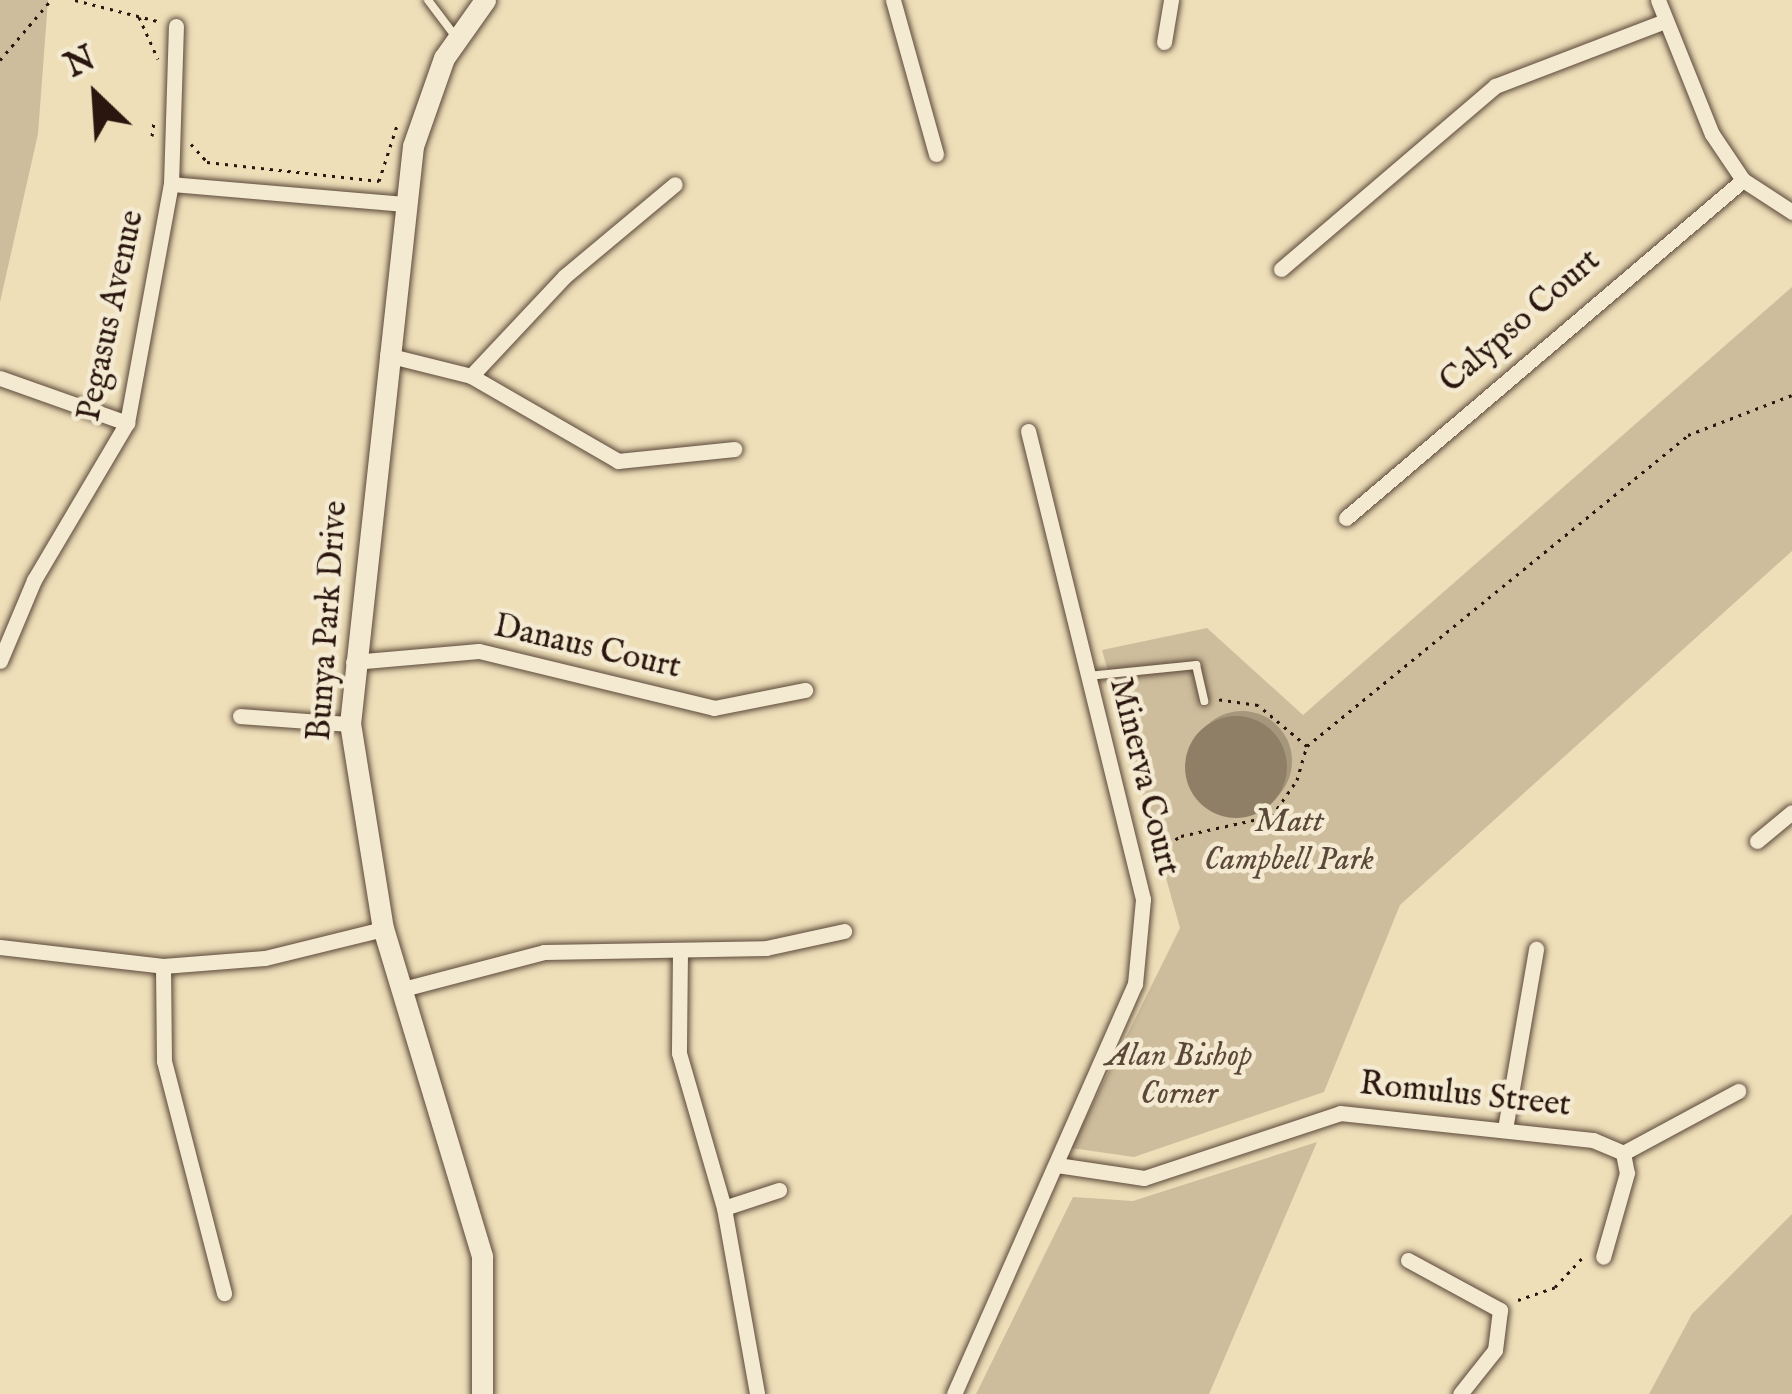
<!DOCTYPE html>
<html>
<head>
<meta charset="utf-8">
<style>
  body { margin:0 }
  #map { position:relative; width:1792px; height:1394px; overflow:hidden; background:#eedfb9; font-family:"IM FELL English",serif }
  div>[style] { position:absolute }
  .green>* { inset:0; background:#cdbd9c }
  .shadow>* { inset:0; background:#0003 }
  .round { border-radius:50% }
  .building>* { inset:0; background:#907f67 }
  .path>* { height:3px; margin-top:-1.5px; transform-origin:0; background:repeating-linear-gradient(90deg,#2a160e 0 3px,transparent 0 9px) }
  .roads { filter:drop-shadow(0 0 3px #5b4839) drop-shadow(0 0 3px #5b4839) }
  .lane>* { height:8px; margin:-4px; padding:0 4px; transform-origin:4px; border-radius:4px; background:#f4ead2 }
  .street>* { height:15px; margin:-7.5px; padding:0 7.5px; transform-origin:7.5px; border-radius:7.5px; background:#f4ead2 }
  .secondary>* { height:21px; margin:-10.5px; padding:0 10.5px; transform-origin:10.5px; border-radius:10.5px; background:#f4ead2 }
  span { translate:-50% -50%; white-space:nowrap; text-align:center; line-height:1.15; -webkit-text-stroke:9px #f4ead2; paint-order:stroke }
  .street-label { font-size:33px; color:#2a160e }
  .park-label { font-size:33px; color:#5b4839; font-style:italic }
  .north { position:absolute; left:36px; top:36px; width:120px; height:120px; -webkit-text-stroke:9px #f4ead2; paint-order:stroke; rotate:335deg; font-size:33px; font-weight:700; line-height:48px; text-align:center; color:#2a160e }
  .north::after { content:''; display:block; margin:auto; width:42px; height:54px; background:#2a160e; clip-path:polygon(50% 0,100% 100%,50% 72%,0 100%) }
</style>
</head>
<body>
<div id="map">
  <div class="green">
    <i style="clip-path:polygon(0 0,48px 0,38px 134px,0 302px)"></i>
    <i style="clip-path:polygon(1792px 287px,1792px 551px,1400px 905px,1324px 1092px,1134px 1157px,1071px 1148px,1180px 928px,1102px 650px,1207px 628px,1303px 715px)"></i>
    <i style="clip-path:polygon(1317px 1142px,1209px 1394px,976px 1394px,1073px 1197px,1133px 1201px)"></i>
    <i style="clip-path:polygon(1792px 1214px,1792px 1394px,1649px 1394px,1692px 1314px)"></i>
  </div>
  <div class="shadow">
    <i class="round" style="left:1192px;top:711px;width:100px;height:100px"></i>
  </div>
  <div class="building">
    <i class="round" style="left:1185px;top:716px;width:102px;height:102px"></i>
  </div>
  <div class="path">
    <i style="left:75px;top:0;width:89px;rotate:14.3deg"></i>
    <i style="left:139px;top:17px;width:46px;rotate:65.7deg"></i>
    <i style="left:0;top:60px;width:79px;rotate:-49.6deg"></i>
    <i style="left:152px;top:136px;width:15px;rotate:-82deg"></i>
    <i style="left:191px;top:144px;width:24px;rotate:48deg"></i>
    <i style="left:207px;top:162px;width:173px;rotate:6.3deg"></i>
    <i style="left:379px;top:181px;width:62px;rotate:-72.1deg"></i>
    <i style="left:1307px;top:746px;width:492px;rotate:-39.2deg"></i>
    <i style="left:1688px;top:435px;width:111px;rotate:-21deg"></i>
    <i style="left:1153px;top:854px;width:33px;rotate:-33deg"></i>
    <i style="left:1181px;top:836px;width:93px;rotate:-12.4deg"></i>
    <i style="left:1272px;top:816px;width:44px;rotate:-55.2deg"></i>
    <i style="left:1297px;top:780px;width:35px;rotate:-74deg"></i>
    <i style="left:1307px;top:746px;width:64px;rotate:-140.1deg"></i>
    <i style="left:1258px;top:705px;width:42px;rotate:-171.9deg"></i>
    <i style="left:1518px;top:1300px;width:39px;rotate:-19deg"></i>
    <i style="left:1555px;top:1287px;width:42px;rotate:-46.9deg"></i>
  </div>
  <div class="roads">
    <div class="lane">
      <i style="left:428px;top:0;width:45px;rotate:53.1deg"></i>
      <i style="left:1088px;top:676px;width:109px;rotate:-5.8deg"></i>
      <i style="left:1196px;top:665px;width:37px;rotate:77deg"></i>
    </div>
    <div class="street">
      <i style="left:893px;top:0;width:160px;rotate:74.4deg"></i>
      <i style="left:1658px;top:0;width:144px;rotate:68.1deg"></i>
      <i style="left:1712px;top:134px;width:55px;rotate:56deg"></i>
      <i style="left:1743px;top:180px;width:59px;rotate:33.1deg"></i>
      <i style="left:1164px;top:42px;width:43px;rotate:-80.5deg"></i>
      <i style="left:171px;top:184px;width:233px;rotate:4.9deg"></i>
      <i style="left:1281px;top:269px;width:282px;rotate:-40.5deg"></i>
      <i style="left:1495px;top:86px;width:180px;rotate:-20.9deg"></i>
      <i style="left:387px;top:355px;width:87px;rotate:14deg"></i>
      <i style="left:471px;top:376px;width:170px;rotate:30deg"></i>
      <i style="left:618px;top:461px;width:117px;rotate:-5.9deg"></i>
      <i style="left:471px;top:376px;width:137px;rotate:-46.8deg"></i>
      <i style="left:565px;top:276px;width:143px;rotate:-39.9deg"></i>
      <i style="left:0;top:378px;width:135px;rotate:19.5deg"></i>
      <i style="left:1346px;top:518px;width:521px;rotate:-40.41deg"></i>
      <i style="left:0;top:661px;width:88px;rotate:-67.2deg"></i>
      <i style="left:34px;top:580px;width:182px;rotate:-59.4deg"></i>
      <i style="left:127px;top:423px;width:243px;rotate:-79.6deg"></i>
      <i style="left:171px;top:184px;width:158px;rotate:-88.2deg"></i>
      <i style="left:353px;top:662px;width:126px;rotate:-5deg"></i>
      <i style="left:479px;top:651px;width:242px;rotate:13.6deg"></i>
      <i style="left:714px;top:708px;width:93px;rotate:-11.2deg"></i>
      <i style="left:240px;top:716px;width:110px;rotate:4.2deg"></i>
      <i style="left:1757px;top:841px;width:45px;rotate:-39.6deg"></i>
      <i style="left:0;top:947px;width:164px;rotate:6.6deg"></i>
      <i style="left:163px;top:966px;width:102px;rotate:-4.5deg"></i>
      <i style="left:265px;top:958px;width:122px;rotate:-13.8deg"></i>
      <i style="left:680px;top:952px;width:101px;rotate:90.6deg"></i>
      <i style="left:679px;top:1053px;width:161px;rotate:73.8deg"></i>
      <i style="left:724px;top:1208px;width:189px;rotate:79.9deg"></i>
      <i style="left:163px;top:966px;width:95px;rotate:89.4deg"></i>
      <i style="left:164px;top:1061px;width:240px;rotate:75.5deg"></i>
      <i style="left:403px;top:989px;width:146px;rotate:-14.7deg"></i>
      <i style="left:544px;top:952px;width:222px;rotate:-1deg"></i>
      <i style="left:766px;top:948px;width:80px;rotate:-12.3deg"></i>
      <i style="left:1505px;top:1129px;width:183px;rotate:-80.2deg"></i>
      <i style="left:1623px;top:1153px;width:131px;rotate:-28.3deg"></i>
      <i style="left:1057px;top:1165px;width:88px;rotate:8.5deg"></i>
      <i style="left:1144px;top:1178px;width:206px;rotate:-18.3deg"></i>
      <i style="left:1340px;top:1113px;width:254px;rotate:6.1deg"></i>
      <i style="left:1593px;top:1140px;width:33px;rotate:23deg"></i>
      <i style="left:1623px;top:1153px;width:20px;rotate:79deg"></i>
      <i style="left:1627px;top:1173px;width:87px;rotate:105.9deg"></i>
      <i style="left:724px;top:1208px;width:58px;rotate:-18.1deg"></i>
      <i style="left:1408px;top:1260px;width:105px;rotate:28.5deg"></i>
      <i style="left:1500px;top:1310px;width:40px;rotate:97.1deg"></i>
      <i style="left:1495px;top:1350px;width:56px;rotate:128.5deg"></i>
      <i style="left:954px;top:1394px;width:448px;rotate:-66.2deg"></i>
      <i style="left:1135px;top:984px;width:85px;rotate:-84.6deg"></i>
      <i style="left:1143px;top:899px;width:482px;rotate:-103.8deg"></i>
    </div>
    <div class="secondary">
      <i style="left:482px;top:1394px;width:138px;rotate:-90deg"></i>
      <i style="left:482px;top:1256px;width:342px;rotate:-106.8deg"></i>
      <i style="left:383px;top:929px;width:208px;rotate:-99.1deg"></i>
      <i style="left:350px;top:724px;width:581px;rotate:-83.78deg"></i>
      <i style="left:413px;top:146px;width:93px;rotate:-70.6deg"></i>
      <i style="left:444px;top:58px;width:71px;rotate:-54.7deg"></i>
    </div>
  </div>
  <div class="street-label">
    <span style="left:112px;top:316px;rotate:-78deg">Pegasus Avenue</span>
    <span style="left:1521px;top:322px;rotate:-41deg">Calypso Court</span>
    <span style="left:329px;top:621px;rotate:-86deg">Bunya Park Drive</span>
    <span style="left:587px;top:648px;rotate:13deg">Danaus Court</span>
    <span style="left:1143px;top:777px;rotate:76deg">Minerva Court</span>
    <span style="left:1465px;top:1096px;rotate:6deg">Romulus Street</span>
  </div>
  <div class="park-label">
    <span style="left:1289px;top:842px">Matt<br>Campbell Park</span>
    <span style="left:1179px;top:1076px">Alan Bishop<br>Corner</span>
  </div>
  <div class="north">N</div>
</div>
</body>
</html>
